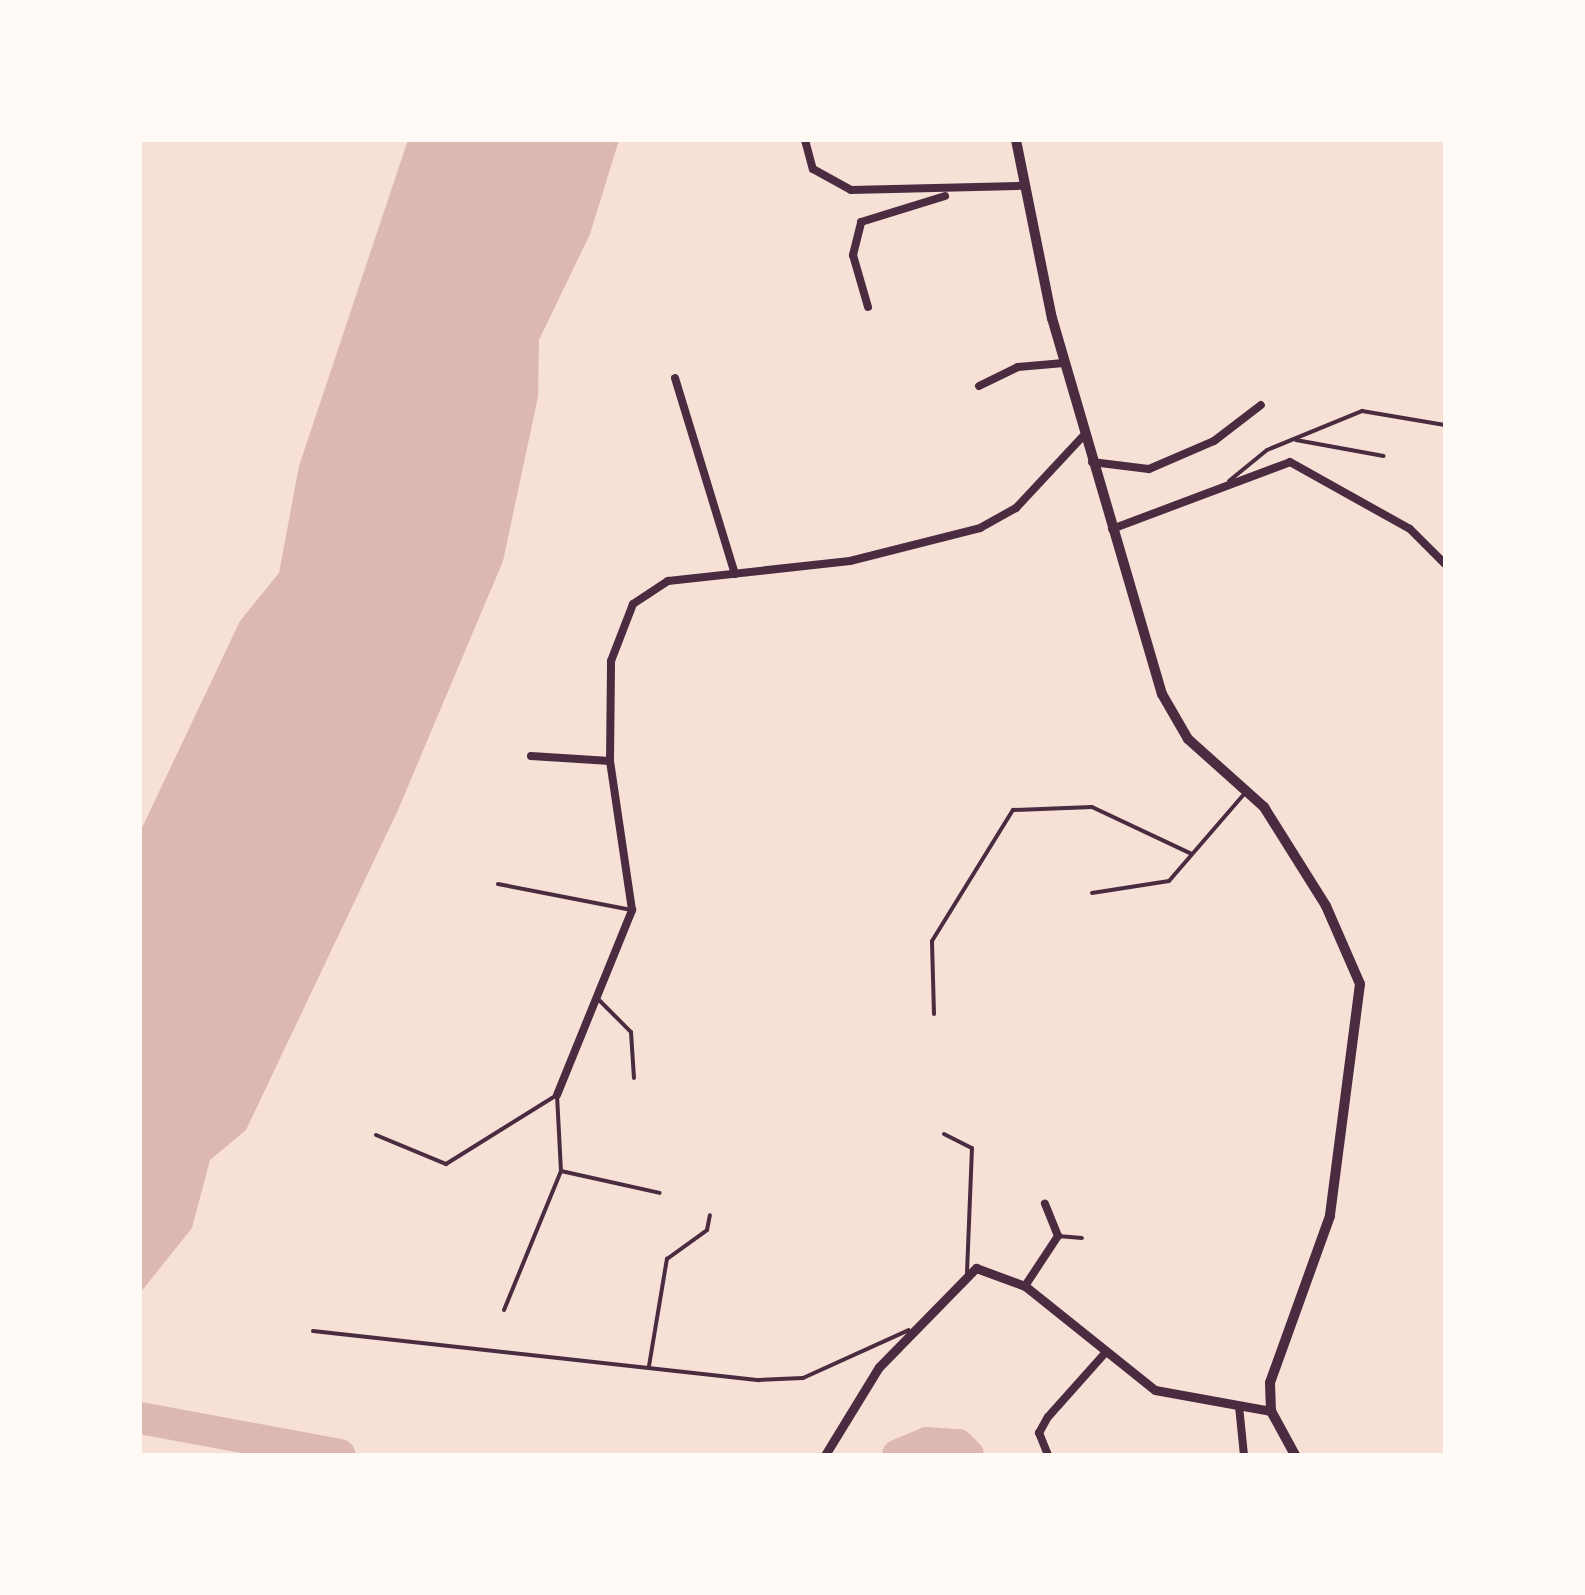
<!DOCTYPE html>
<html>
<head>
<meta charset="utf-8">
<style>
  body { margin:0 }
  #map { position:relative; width:1585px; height:1595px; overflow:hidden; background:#f7e1d7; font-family:"Roboto Condensed",sans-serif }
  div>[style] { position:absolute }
  .water>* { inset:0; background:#dcb8b0 }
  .river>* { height:32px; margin:-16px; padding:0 16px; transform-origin:16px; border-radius:16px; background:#dcb8b0 }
  .service>* { height:4px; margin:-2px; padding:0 2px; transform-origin:2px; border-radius:2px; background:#4a2c40 }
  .minor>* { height:8px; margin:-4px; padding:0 4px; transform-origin:4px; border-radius:4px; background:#4a2c40 }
  .tertiary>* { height:9px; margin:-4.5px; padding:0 4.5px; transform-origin:4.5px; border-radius:4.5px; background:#4a2c40 }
  .secondary>* { height:10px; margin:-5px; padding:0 5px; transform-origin:5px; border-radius:5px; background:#4a2c40 }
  span { translate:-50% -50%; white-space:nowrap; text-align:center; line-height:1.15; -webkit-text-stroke:10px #fffaf5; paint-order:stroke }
  .frame { position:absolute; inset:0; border:142px solid #fffaf5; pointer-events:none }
</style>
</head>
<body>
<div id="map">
  <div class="water">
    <i style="clip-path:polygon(408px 140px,619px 140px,590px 234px,539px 340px,538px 397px,503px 561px,398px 810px,246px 1130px,210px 1160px,192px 1228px,140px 1293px,140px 832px,240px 621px,279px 573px,299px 466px)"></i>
  </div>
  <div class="river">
    <i style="left:140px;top:1418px;width:203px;rotate:10.5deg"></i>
    <i style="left:898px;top:1455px;width:31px;rotate:-22deg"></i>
    <i style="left:927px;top:1443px;width:31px;rotate:4deg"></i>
    <i style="left:958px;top:1445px;width:14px;rotate:45deg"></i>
  </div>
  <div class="service">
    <i style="left:1296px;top:440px;width:89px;rotate:10.3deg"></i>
    <i style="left:1229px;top:481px;width:49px;rotate:-39.2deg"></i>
    <i style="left:1267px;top:450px;width:103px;rotate:-22.3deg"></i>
    <i style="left:1362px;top:411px;width:84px;rotate:9.6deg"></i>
    <i style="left:498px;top:884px;width:136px;rotate:11deg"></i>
    <i style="left:1092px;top:893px;width:78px;rotate:-8.9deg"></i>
    <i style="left:1169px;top:881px;width:116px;rotate:-49.2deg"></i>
    <i style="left:599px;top:1000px;width:45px;rotate:45deg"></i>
    <i style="left:631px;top:1032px;width:46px;rotate:86.3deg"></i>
    <i style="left:934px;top:1014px;width:73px;rotate:-91.6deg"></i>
    <i style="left:932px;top:941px;width:154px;rotate:-58.3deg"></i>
    <i style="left:1013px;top:810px;width:79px;rotate:-2.2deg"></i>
    <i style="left:1092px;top:807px;width:110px;rotate:25.2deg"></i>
    <i style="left:944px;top:1134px;width:31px;rotate:27deg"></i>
    <i style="left:972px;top:1148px;width:125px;rotate:92.3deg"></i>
    <i style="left:376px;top:1135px;width:76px;rotate:22.5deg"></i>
    <i style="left:446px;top:1164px;width:131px;rotate:-31.9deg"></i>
    <i style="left:557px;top:1095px;width:76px;rotate:87deg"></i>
    <i style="left:561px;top:1171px;width:101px;rotate:12.5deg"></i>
    <i style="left:1058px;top:1236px;width:24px;rotate:5deg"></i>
    <i style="left:504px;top:1310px;width:150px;rotate:-67.7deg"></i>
    <i style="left:313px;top:1331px;width:449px;rotate:6.3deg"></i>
    <i style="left:759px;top:1380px;width:44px;rotate:-2.6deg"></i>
    <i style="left:803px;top:1378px;width:116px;rotate:-24.4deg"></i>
    <i style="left:649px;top:1366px;width:109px;rotate:-80.5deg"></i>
    <i style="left:667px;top:1259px;width:49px;rotate:-35.9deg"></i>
    <i style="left:707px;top:1230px;width:15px;rotate:-79deg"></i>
  </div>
  <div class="minor">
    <i style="left:805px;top:140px;width:30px;rotate:75deg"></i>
    <i style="left:813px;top:169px;width:43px;rotate:28.9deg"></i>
    <i style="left:851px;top:190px;width:169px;rotate:-1.4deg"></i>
    <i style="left:868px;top:307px;width:54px;rotate:-106.1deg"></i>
    <i style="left:853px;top:255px;width:34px;rotate:-76deg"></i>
    <i style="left:861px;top:222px;width:88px;rotate:-17.2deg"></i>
    <i style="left:675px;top:378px;width:205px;rotate:73deg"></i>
    <i style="left:979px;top:386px;width:43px;rotate:-26deg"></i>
    <i style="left:1018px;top:367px;width:46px;rotate:-5deg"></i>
    <i style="left:1092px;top:462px;width:57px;rotate:7deg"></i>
    <i style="left:1149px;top:469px;width:71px;rotate:-23.3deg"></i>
    <i style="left:1214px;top:441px;width:59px;rotate:-37.5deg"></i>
    <i style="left:1112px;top:529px;width:190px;rotate:-20.6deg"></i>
    <i style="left:1290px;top:462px;width:137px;rotate:29.2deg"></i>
    <i style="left:1410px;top:529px;width:49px;rotate:45deg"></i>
    <i style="left:531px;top:756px;width:79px;rotate:3.6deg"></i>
    <i style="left:557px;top:1095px;width:200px;rotate:-67.9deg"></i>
    <i style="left:632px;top:910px;width:151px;rotate:-98.4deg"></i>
    <i style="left:610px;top:761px;width:100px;rotate:-89.4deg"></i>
    <i style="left:611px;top:661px;width:61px;rotate:-68.9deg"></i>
    <i style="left:633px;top:604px;width:42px;rotate:-33.3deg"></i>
    <i style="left:668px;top:581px;width:183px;rotate:-6.3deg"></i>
    <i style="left:850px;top:561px;width:134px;rotate:-14.2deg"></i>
    <i style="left:980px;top:528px;width:41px;rotate:-29.1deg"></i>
    <i style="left:1016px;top:508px;width:100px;rotate:-47deg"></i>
    <i style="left:1025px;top:1286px;width:60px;rotate:-56.6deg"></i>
    <i style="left:1058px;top:1236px;width:35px;rotate:-112deg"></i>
    <i style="left:1239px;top:1406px;width:49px;rotate:84.2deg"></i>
    <i style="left:1048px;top:1455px;width:24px;rotate:-112deg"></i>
    <i style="left:1039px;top:1433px;width:18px;rotate:-61deg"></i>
    <i style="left:1048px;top:1417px;width:87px;rotate:-48.3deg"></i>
  </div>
  <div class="tertiary">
    <i style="left:825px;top:1455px;width:103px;rotate:-58.5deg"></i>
    <i style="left:879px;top:1367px;width:139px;rotate:-45.6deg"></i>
    <i style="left:976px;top:1268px;width:52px;rotate:20.2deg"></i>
    <i style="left:1025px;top:1286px;width:166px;rotate:38.7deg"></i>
    <i style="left:1155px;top:1390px;width:118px;rotate:10.3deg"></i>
  </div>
  <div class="secondary">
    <i style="left:1016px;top:140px;width:182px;rotate:78.6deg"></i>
    <i style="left:1052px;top:318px;width:392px;rotate:73.7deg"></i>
    <i style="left:1162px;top:694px;width:52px;rotate:60deg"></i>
    <i style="left:1188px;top:739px;width:102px;rotate:41.8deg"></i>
    <i style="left:1264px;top:807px;width:117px;rotate:57.9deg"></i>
    <i style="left:1326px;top:906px;width:85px;rotate:66.4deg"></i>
    <i style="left:1360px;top:984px;width:234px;rotate:97.4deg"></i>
    <i style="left:1330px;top:1216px;width:177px;rotate:109.8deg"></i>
    <i style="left:1270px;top:1383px;width:28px;rotate:88deg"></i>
    <i style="left:1271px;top:1411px;width:50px;rotate:61.4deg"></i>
  </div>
  <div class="frame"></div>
</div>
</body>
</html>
